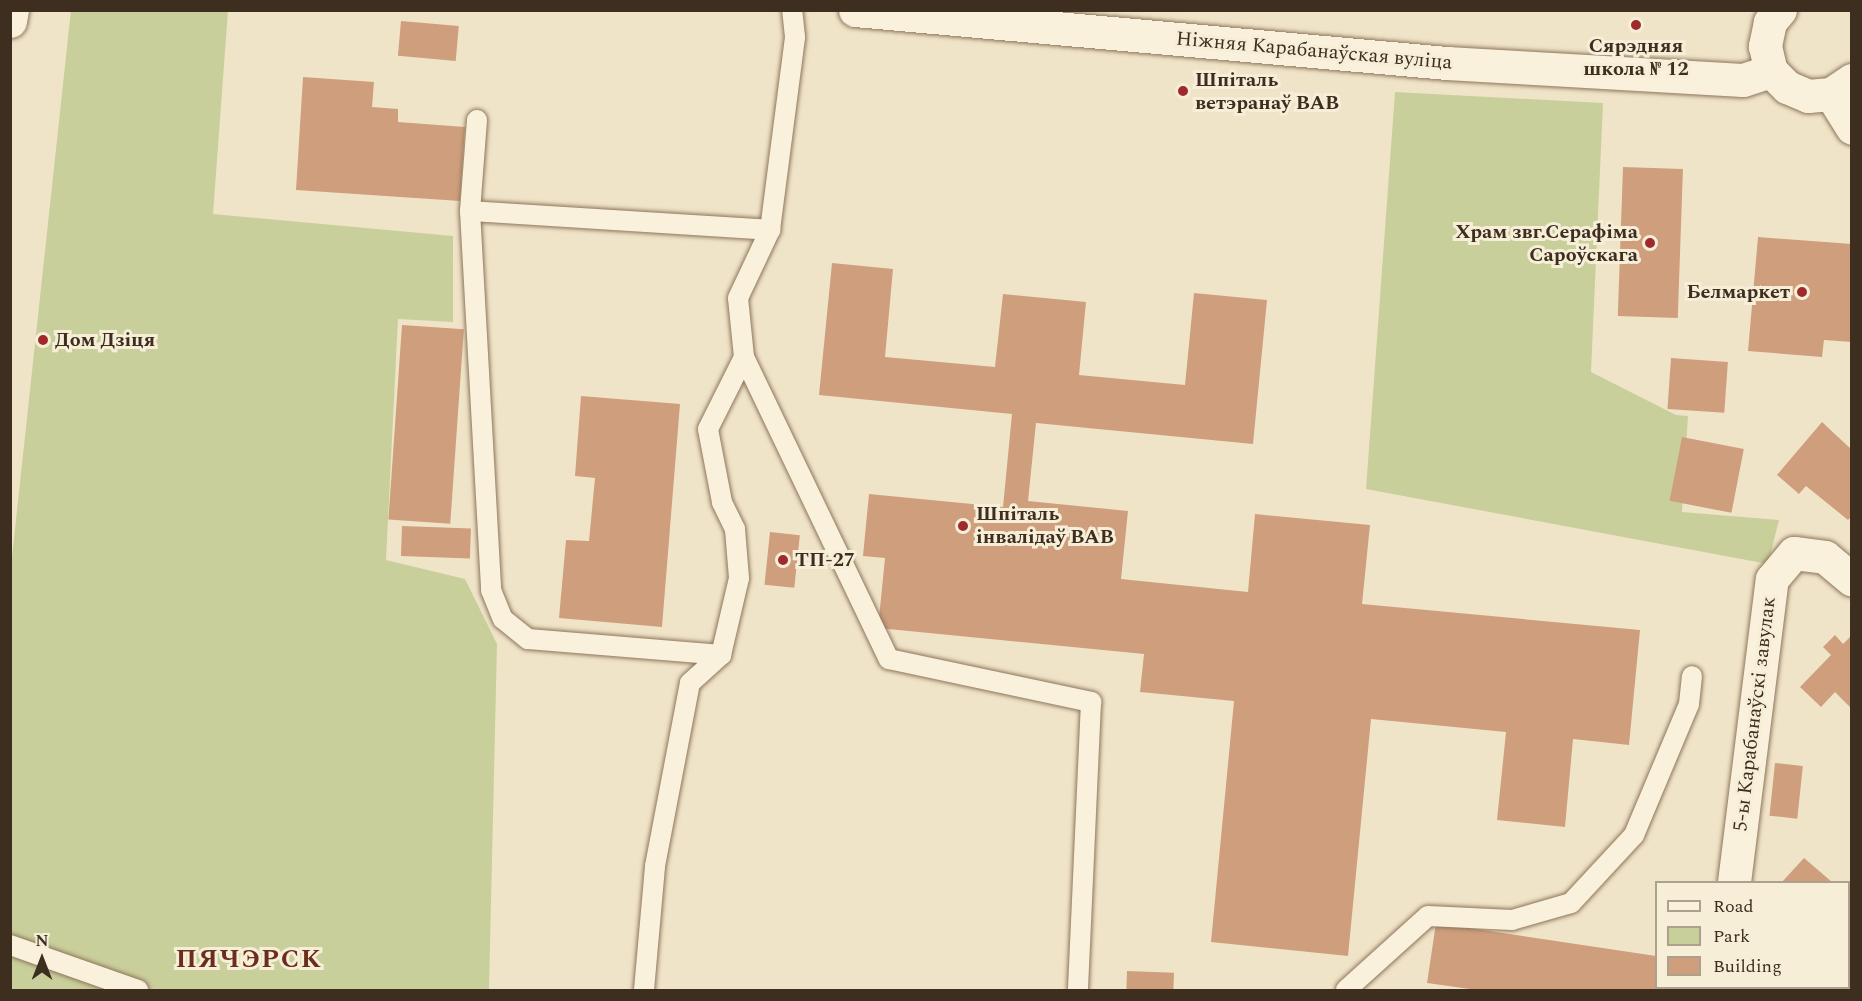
<!DOCTYPE html>
<html>
<head>
<meta charset="utf-8">
<style>
  body { margin:0 }
  #map { position:relative; width:1862px; height:1001px; overflow:hidden; background:#f0e4c8; font-family:Spectral,serif }
  div>[style] { position:absolute }
  .green>* { inset:0; background:#c9cf9b }
  .building>* { inset:0; background:#cf9f7d; transform-origin:0 0 }
  .roads { filter:drop-shadow(0 0 2px #8d765c) drop-shadow(0 0 2px #8d765c) }
  .service>* { height:20px; margin:-10px; padding:0 10px; transform-origin:10px; border-radius:10px; background:#faf1dc }
  .minor>* { height:33px; margin:-16.5px; padding:0 16.5px; transform-origin:16.5px; border-radius:16.5px; background:#faf1dc }
  .secondary>* { height:33px; margin:-16.5px; padding:0 16.5px; transform-origin:16.5px; border-radius:16.5px; background:#faf1dc }
  .dots>* { width:16px; height:16px; translate:-50% -50%; box-sizing:border-box; border:3px solid #f7eed8; border-radius:50% }
  span { translate:-50% -50%; white-space:nowrap; text-align:center; line-height:1.15; -webkit-text-stroke:6px #f7eed8; paint-order:stroke }
  .poi-label { font-size:20px; color:#3d2e20; font-weight:700 }
  .left { translate:0 -50%; text-align:left }
  .right { translate:-100% -50%; text-align:right }
  .street-label { font-size:20px; color:#3d2e20 }
  .district-label { font-size:26px; color:#6b2e1e; font-weight:700; letter-spacing:1.5px }
  .frame { position:absolute; inset:0; border:12px solid #3d2e20; pointer-events:none }
  .legend { position:absolute; left:1655px; top:881px; width:195px; height:108px; box-sizing:border-box; background:#f7eed8; border:2px solid #ada18e; margin:0; padding:8px 10px; list-style:none; font-size:18px; color:#3d2e20 }
  .legend li { display:flex; align-items:center; gap:12px; height:30px }
  .legend b { width:30px; border:2px solid #ada18e }
  .north { position:absolute; left:12px; top:929px; width:60px; height:60px; -webkit-text-stroke:4px #f7eed8; paint-order:stroke; rotate:0deg; font-size:16px; font-weight:700; line-height:24px; text-align:center; color:#3d2e20 }
  .north::after { content:''; display:block; margin:auto; width:21px; height:27px; background:#3d2e20; clip-path:polygon(50% 0,100% 100%,50% 72%,0 100%) }
</style>
</head>
<body>
<div id="map">
  <div class="green">
    <i style="clip-path:polygon(71px 10px,228px 11px,213px 214px,453px 236px,453px 322px,398px 319px,386px 560px,465px 579px,497px 644px,489px 990px,11px 990px,11px 566px)"></i>
    <i style="clip-path:polygon(1395px 92px,1603px 103px,1591px 372px,1676px 415px,1688px 416px,1682px 512px,1779px 520px,1768px 564px,1366px 489px)"></i>
  </div>
  <div class="building">
    <i style="left:401px;top:21px;width:58px;height:35px;rotate:5deg"></i>
    <i style="clip-path:polygon(303px 77px,374px 82px,372px 107px,398px 109px,398px 122px,465px 127px,460px 201px,296px 190px)"></i>
    <i style="left:1623px;top:167px;width:60px;height:149px;rotate:2deg"></i>
    <i style="clip-path:polygon(1758px 237px,1852px 244px,1852px 342px,1824px 340px,1822px 357px,1748px 351px)"></i>
    <i style="clip-path:polygon(832px 263px,893px 269px,885px 357px,995px 367px,1003px 294px,1086px 302px,1079px 375px,1185px 385px,1194px 293px,1267px 300px,1253px 444px,1036px 423px,1028px 501px,1128px 511px,1121px 579px,1248px 592px,1255px 514px,1370px 525px,1362px 604px,1640px 630px,1629px 745px,1573px 739px,1565px 827px,1497px 820px,1506px 732px,1371px 719px,1348px 956px,1211px 942px,1234px 701px,1140px 692px,1144px 654px,878px 628px,885px 558px,863px 556px,869px 494px,1003px 507px,1012px 414px,819px 395px)"></i>
    <i style="left:402px;top:325px;width:62px;height:195px;rotate:4deg"></i>
    <i style="left:1671px;top:358px;width:57px;height:51px;rotate:4deg"></i>
    <i style="clip-path:polygon(581px 396px,680px 404px,662px 627px,559px 618px,566px 540px,589px 541px,595px 478px,575px 476px)"></i>
    <i style="clip-path:polygon(1822px 422px,1852px 450px,1852px 516px,1848px 520px,1806px 486px,1799px 494px,1777px 475px)"></i>
    <i style="left:1682px;top:437px;width:63px;height:65px;rotate:11deg"></i>
    <i style="left:402px;top:526px;width:69px;height:30px;rotate:2deg"></i>
    <i style="left:770px;top:532px;width:30px;height:53px;rotate:6deg"></i>
    <i style="clip-path:polygon(1835px 635px,1843px 644px,1852px 635px,1850px 707px,1835px 692px,1821px 707px,1800px 687px,1831px 655px,1823px 647px)"></i>
    <i style="left:1775px;top:763px;width:28px;height:53px;rotate:6deg"></i>
    <i style="clip-path:polygon(1804px 858px,1832px 882px,1782px 882px)"></i>
    <i style="clip-path:polygon(1436px 923px,1656px 956px,1656px 988px,1686px 988px,1686px 990px,1477px 990px,1427px 983px)"></i>
    <i style="clip-path:polygon(1852px 956px,1852px 986px,1848px 984px)"></i>
    <i style="left:1127px;top:971px;width:47px;height:19px;rotate:2deg"></i>
  </div>
  <div class="roads">
    <div class="service">
      <i style="left:477px;top:120px;width:91px;rotate:94.4deg"></i>
      <i style="left:470px;top:211px;width:380px;rotate:86.8deg"></i>
      <i style="left:491px;top:590px;width:31px;rotate:68deg"></i>
      <i style="left:503px;top:619px;width:32px;rotate:39deg"></i>
      <i style="left:528px;top:639px;width:194px;rotate:4.7deg"></i>
      <i style="left:470px;top:211px;width:301px;rotate:3.6deg"></i>
      <i style="left:744px;top:357px;width:335px;rotate:64.4deg"></i>
      <i style="left:889px;top:659px;width:207px;rotate:12deg"></i>
      <i style="left:1091px;top:702px;width:288px;rotate:92.6deg"></i>
      <i style="left:10px;top:945px;width:136px;rotate:19.4deg"></i>
      <i style="left:644px;top:990px;width:124px;rotate:-84.9deg"></i>
      <i style="left:655px;top:866px;width:186px;rotate:-79.2deg"></i>
      <i style="left:690px;top:683px;width:42px;rotate:-42.1deg"></i>
      <i style="left:721px;top:655px;width:79px;rotate:-76.8deg"></i>
      <i style="left:739px;top:578px;width:49px;rotate:-94.7deg"></i>
      <i style="left:735px;top:529px;width:30px;rotate:-116deg"></i>
      <i style="left:722px;top:502px;width:74px;rotate:-100.9deg"></i>
      <i style="left:708px;top:429px;width:80px;rotate:-63.4deg"></i>
      <i style="left:744px;top:357px;width:59px;rotate:-95.8deg"></i>
      <i style="left:738px;top:298px;width:75px;rotate:-64.8deg"></i>
      <i style="left:770px;top:230px;width:195px;rotate:-82.6deg"></i>
      <i style="left:795px;top:37px;width:27px;rotate:-96deg"></i>
      <i style="left:1346px;top:990px;width:110px;rotate:-42.1deg"></i>
      <i style="left:1428px;top:916px;width:84px;rotate:2.7deg"></i>
      <i style="left:1512px;top:920px;width:61px;rotate:-16.1deg"></i>
      <i style="left:1571px;top:903px;width:93px;rotate:-47.2deg"></i>
      <i style="left:1634px;top:835px;width:142px;rotate:-67.2deg"></i>
      <i style="left:1689px;top:704px;width:28px;rotate:-84deg"></i>
    </div>
    <div class="minor">
      <i style="left:1734px;top:882px;width:305px;rotate:-82.9deg"></i>
      <i style="left:1772px;top:579px;width:34px;rotate:-50deg"></i>
      <i style="left:1794px;top:553px;width:31px;rotate:7deg"></i>
      <i style="left:1825px;top:557px;width:35px;rotate:40deg"></i>
      <i style="left:1791px;top:988px;width:4px;rotate:34deg"></i>
      <i style="left:1720px;top:990px;width:2px;rotate:-90deg"></i>
    </div>
    <div class="secondary">
      <i style="left:855px;top:10px;width:594px;rotate:5.12deg"></i>
      <i style="left:1447px;top:63px;width:296px;rotate:3.3deg"></i>
      <i style="left:1743px;top:80px;width:29px;rotate:-18deg"></i>
      <i style="left:1780px;top:10px;width:16px;rotate:130deg"></i>
      <i style="left:1770px;top:22px;width:25px;rotate:102deg"></i>
      <i style="left:1765px;top:46px;width:26px;rotate:77deg"></i>
      <i style="left:1771px;top:71px;width:23px;rotate:45deg"></i>
      <i style="left:1787px;top:87px;width:23px;rotate:23deg"></i>
      <i style="left:1808px;top:96px;width:23px;rotate:-5deg"></i>
      <i style="left:1831px;top:94px;width:25px;rotate:-34deg"></i>
      <i style="left:10px;top:21px;width:11px;rotate:-80deg"></i>
      <i style="left:1831px;top:94px;width:40px;rotate:58deg"></i>
    </div>
  </div>
  <div class="dots">
    <i style="left:1636px;top:25px;background:#9e2a2b"></i>
    <i style="left:1183px;top:91px;background:#9e2a2b"></i>
    <i style="left:1650px;top:243px;background:#9e2a2b"></i>
    <i style="left:1802px;top:292px;background:#9e2a2b"></i>
    <i style="left:43px;top:340px;background:#9e2a2b"></i>
    <i style="left:963px;top:526px;background:#9e2a2b"></i>
    <i style="left:783px;top:560px;background:#9e2a2b"></i>
  </div>
  <div class="poi-label">
    <span style="left:1636px;top:58px">Сярэдняя<br>школа № 12</span>
    <span class="left" style="left:1195px;top:92px">Шпіталь<br>ветэранаў ВАВ</span>
    <span class="right" style="left:1638px;top:244px">Храм звг.Серафіма<br>Сароўскага</span>
    <span class="right" style="left:1790px;top:292px">Белмаркет</span>
    <span class="left" style="left:55px;top:340px">Дом Дзіця</span>
    <span class="left" style="left:976px;top:526px">Шпіталь<br>інвалідаў ВАВ</span>
    <span class="left" style="left:795px;top:560px">ТП-27</span>
  </div>
  <div class="street-label">
    <span style="left:1314px;top:51px;rotate:5deg">Ніжняя Карабанаўская вуліца</span>
    <span style="left:1755px;top:714px;rotate:-83deg">5-ы Карабанаўскі завулак</span>
  </div>
  <div class="district-label">
    <span style="left:249px;top:960px">ПЯЧЭРСК</span>
  </div>
  <div class="frame"></div>
  <ul class="legend">
  <li><b style="height:8px;background:#faf1dc"></b>Road</li>
  <li><b style="height:16px;background:#c9cf9b"></b>Park</li>
  <li><b style="height:16px;background:#cf9f7d"></b>Building</li>
  </ul>
  <div class="north">N</div>
</div>
</body>
</html>
